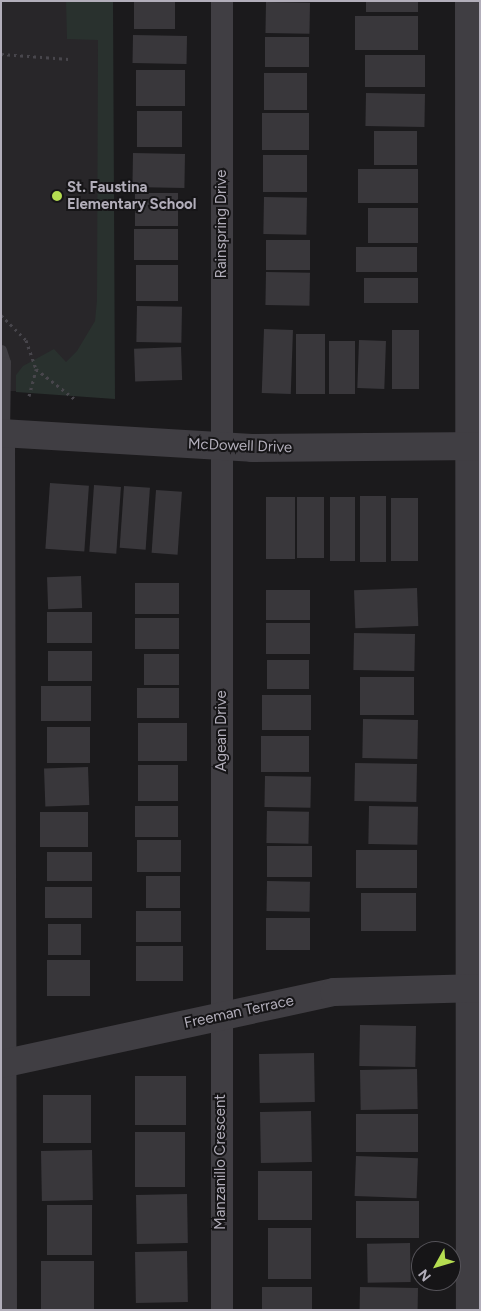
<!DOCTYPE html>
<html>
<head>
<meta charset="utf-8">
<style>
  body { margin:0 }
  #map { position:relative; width:481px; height:1311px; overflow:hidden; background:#1b1a1c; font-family:Figtree,sans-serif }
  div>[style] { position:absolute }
  .built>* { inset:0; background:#282629; transform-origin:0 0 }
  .green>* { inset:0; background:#29312e }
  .building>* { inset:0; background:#39373b; transform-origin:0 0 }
  .path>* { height:3px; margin-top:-1.5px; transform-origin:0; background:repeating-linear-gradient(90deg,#48464c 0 2.5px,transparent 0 6.5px) }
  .service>* { height:11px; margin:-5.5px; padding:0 5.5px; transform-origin:5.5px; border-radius:5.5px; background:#403e43 }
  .minor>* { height:22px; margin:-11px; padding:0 11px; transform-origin:11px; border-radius:11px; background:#403e43 }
  .tertiary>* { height:28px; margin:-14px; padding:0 14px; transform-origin:14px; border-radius:14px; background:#403e43 }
  .dots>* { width:14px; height:14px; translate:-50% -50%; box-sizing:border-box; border:2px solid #161517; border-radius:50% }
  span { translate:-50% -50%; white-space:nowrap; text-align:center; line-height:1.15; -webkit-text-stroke:4px #161517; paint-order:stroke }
  .poi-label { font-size:15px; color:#b2aeba; font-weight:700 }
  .left { translate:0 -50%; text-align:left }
  .street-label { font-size:15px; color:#b2aeba }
  .frame { position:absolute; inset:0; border:2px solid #b2aeba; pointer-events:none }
  .north { position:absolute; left:411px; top:1241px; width:50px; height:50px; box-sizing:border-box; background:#161517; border:1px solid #545258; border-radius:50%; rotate:231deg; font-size:14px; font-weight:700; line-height:20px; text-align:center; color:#b2aeba }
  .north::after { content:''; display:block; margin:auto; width:18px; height:22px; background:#b5dd51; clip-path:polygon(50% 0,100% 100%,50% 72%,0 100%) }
</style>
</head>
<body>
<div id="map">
  <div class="built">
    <i style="left:1px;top:1px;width:112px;height:390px"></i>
  </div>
  <div class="green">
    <i style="clip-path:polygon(66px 1px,113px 1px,115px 399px,16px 392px,16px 375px,23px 366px,54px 349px,66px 362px,77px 351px,95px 321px,97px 300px,98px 40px,67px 39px)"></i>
  </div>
  <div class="building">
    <i style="left:134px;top:1px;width:41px;height:28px"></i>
    <i style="left:366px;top:1px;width:52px;height:11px"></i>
    <i style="left:266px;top:2px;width:44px;height:31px;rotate:1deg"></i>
    <i style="left:355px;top:16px;width:63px;height:34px"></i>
    <i style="left:133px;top:35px;width:54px;height:28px;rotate:1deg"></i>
    <i style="left:265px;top:37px;width:44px;height:30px"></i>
    <i style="left:365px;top:55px;width:60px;height:32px"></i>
    <i style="left:136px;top:70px;width:49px;height:36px"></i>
    <i style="left:264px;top:73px;width:43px;height:37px"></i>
    <i style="left:366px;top:93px;width:59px;height:33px;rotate:1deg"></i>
    <i style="left:137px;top:111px;width:45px;height:36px"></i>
    <i style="left:262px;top:113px;width:47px;height:37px"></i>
    <i style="left:374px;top:131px;width:43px;height:34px"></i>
    <i style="left:133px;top:153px;width:52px;height:34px;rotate:1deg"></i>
    <i style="left:263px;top:155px;width:44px;height:37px"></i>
    <i style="left:358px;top:169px;width:60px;height:34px"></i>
    <i style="left:135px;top:193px;width:43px;height:33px"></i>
    <i style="left:264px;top:197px;width:43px;height:37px;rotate:1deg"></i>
    <i style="left:368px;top:208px;width:50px;height:35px"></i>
    <i style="left:134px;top:229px;width:44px;height:31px"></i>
    <i style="left:266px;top:240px;width:44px;height:30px"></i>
    <i style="left:356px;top:247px;width:61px;height:25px"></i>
    <i style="left:136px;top:265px;width:42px;height:36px"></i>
    <i style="left:266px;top:272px;width:44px;height:33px;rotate:1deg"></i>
    <i style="left:364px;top:278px;width:54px;height:25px"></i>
    <i style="left:137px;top:306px;width:45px;height:36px;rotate:1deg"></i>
    <i style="left:264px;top:329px;width:29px;height:64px;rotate:2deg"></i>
    <i style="left:392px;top:330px;width:27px;height:59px"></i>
    <i style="left:296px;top:334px;width:29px;height:60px"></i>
    <i style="left:359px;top:340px;width:27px;height:48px;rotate:2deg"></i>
    <i style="left:329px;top:341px;width:26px;height:53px"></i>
    <i style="left:181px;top:347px;width:33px;height:47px;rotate:88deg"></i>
    <i style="left:50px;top:483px;width:39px;height:66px;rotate:4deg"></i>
    <i style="left:94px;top:485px;width:27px;height:67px;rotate:4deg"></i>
    <i style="left:124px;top:486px;width:26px;height:62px;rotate:4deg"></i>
    <i style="left:156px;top:490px;width:26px;height:63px;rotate:4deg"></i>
    <i style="left:360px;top:496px;width:26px;height:66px"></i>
    <i style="left:266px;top:497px;width:29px;height:62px"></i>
    <i style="left:297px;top:497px;width:27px;height:61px"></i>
    <i style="left:330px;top:497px;width:25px;height:64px"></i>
    <i style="left:391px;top:498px;width:27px;height:63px"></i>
    <i style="left:81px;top:576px;width:32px;height:34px;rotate:88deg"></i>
    <i style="left:135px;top:583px;width:44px;height:31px"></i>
    <i style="left:417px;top:588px;width:38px;height:63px;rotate:88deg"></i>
    <i style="left:266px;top:590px;width:44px;height:30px"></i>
    <i style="left:92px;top:612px;width:31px;height:45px;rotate:90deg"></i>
    <i style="left:135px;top:618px;width:44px;height:31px"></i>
    <i style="left:266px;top:623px;width:44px;height:31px"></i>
    <i style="left:354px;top:633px;width:61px;height:37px;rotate:1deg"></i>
    <i style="left:48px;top:651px;width:44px;height:30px"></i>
    <i style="left:144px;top:654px;width:35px;height:31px"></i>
    <i style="left:267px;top:660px;width:42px;height:29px"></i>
    <i style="left:360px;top:677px;width:54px;height:38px"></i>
    <i style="left:91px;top:686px;width:35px;height:50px;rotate:90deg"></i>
    <i style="left:137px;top:688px;width:42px;height:30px"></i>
    <i style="left:262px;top:695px;width:49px;height:35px"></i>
    <i style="left:363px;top:719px;width:55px;height:39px;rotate:1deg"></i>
    <i style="left:138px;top:723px;width:49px;height:38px"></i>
    <i style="left:90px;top:727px;width:36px;height:43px;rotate:90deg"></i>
    <i style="left:261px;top:736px;width:48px;height:36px"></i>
    <i style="left:355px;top:763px;width:62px;height:38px;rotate:1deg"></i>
    <i style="left:138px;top:765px;width:40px;height:36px"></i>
    <i style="left:88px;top:767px;width:38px;height:44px;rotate:88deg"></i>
    <i style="left:265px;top:776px;width:46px;height:31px;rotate:1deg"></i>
    <i style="left:135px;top:806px;width:43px;height:31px"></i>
    <i style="left:369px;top:806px;width:49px;height:38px;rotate:1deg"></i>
    <i style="left:267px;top:811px;width:42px;height:32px;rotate:1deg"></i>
    <i style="left:40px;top:812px;width:48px;height:35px"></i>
    <i style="left:137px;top:840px;width:44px;height:32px"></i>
    <i style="left:267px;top:846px;width:45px;height:31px"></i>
    <i style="left:417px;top:850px;width:38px;height:61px;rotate:90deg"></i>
    <i style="left:47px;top:852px;width:45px;height:29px"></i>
    <i style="left:146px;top:876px;width:34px;height:32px"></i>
    <i style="left:267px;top:881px;width:43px;height:30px;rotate:1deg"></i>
    <i style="left:45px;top:887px;width:47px;height:31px"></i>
    <i style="left:416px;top:893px;width:38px;height:55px;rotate:90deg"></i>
    <i style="left:136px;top:911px;width:45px;height:31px"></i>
    <i style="left:266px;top:918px;width:44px;height:32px"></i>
    <i style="left:48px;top:924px;width:33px;height:31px"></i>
    <i style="left:136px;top:946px;width:47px;height:35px"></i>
    <i style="left:47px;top:960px;width:43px;height:36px"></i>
    <i style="left:360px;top:1025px;width:56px;height:41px;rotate:1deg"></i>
    <i style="left:314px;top:1053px;width:49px;height:55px;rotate:89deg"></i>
    <i style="left:417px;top:1069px;width:40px;height:57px;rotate:89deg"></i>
    <i style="left:186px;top:1076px;width:49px;height:51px;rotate:90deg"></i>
    <i style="left:43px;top:1095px;width:48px;height:48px"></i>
    <i style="left:311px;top:1111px;width:51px;height:51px;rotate:89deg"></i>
    <i style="left:356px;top:1114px;width:62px;height:38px"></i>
    <i style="left:135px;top:1132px;width:50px;height:55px"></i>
    <i style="left:92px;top:1150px;width:50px;height:51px;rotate:89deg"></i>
    <i style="left:356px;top:1156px;width:62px;height:40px;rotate:2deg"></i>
    <i style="left:258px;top:1171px;width:54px;height:49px"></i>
    <i style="left:187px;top:1194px;width:49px;height:51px;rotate:89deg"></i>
    <i style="left:356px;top:1201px;width:63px;height:37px"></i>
    <i style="left:92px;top:1205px;width:50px;height:45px;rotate:90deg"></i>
    <i style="left:268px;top:1228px;width:43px;height:51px"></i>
    <i style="left:410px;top:1243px;width:39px;height:43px;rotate:89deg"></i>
    <i style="left:187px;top:1251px;width:51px;height:52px;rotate:89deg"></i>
    <i style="left:41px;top:1261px;width:53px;height:49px"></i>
    <i style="left:262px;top:1287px;width:50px;height:23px"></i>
    <i style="left:360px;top:1287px;width:58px;height:23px;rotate:1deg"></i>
  </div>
  <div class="path">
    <i style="left:1px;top:54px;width:68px;rotate:4.2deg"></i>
    <i style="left:1px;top:315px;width:35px;rotate:45deg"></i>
    <i style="left:26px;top:340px;width:31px;rotate:71deg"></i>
    <i style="left:36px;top:369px;width:51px;rotate:37.8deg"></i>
    <i style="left:29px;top:396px;width:28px;rotate:-75deg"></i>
  </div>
  <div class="service">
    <i style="left:1px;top:350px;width:13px;rotate:72deg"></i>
    <i style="left:5px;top:362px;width:72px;rotate:90.8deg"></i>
  </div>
  <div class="minor">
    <i style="left:4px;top:434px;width:876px;rotate:89.87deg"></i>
    <i style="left:222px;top:1310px;width:1309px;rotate:-90deg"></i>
  </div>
  <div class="tertiary">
    <i style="left:469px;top:1px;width:1309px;rotate:89.96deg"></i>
    <i style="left:1px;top:433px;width:251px;rotate:3.4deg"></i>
    <i style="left:252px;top:448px;width:228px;rotate:-0.5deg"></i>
    <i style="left:1px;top:1064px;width:341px;rotate:-12.2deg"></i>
    <i style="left:334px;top:992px;width:146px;rotate:-1.6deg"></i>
  </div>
  <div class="dots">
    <i style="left:57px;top:196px;background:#b5dd51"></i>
  </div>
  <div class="poi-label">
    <span class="left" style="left:67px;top:196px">St. Faustina<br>Elementary School</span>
  </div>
  <div class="street-label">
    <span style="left:222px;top:224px;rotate:-90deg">Rainspring Drive</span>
    <span style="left:240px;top:446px;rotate:2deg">McDowell Drive</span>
    <span style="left:222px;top:731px;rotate:-90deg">Agean Drive</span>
    <span style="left:239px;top:1012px;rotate:-12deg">Freeman Terrace</span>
    <span style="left:221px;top:1162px;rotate:-90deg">Manzanillo Crescent</span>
  </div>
  <div class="frame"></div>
  <div class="north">N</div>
</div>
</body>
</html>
